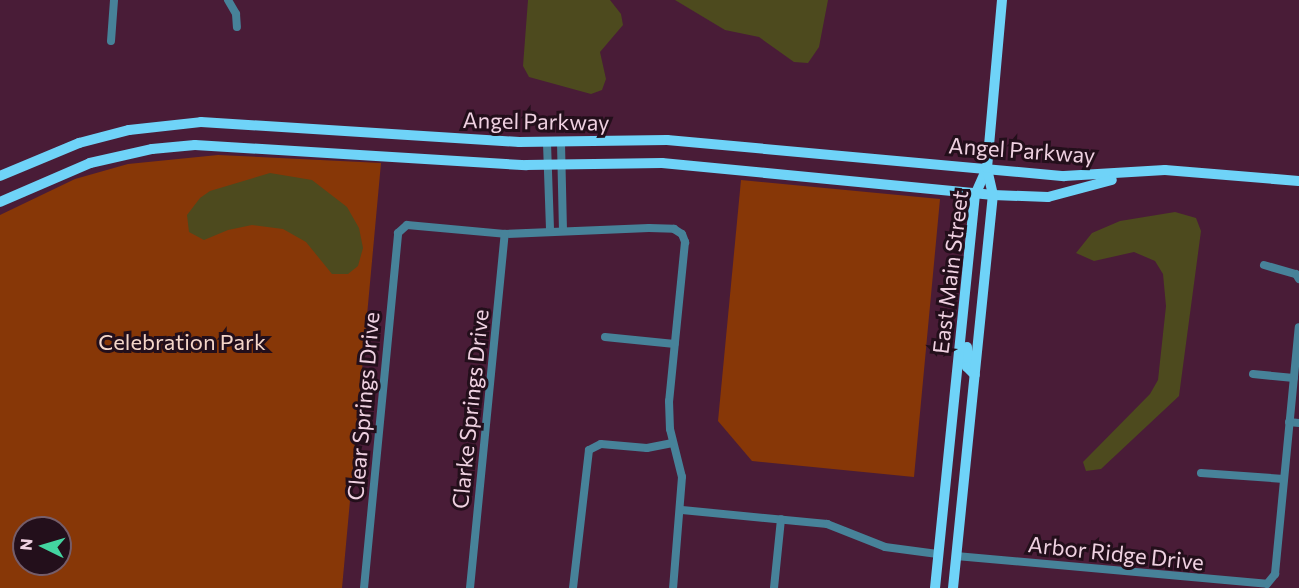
<!DOCTYPE html>
<html>
<head>
<meta charset="utf-8">
<style>
  body { margin:0 }
  #map { position:relative; width:1299px; height:588px; overflow:hidden; background:#491c37; font-family:Commissioner,sans-serif }
  div>[style] { position:absolute }
  .green>* { inset:0; background:#873707 }
  .water>* { inset:0; background:#4d4a1e }
  .minor>* { height:8px; margin:-4px; padding:0 4px; transform-origin:4px; border-radius:4px; background:#478299 }
  .major>* { height:10px; margin:-5px; padding:0 5px; transform-origin:5px; border-radius:5px; background:#6fd3f8 }
  span { translate:-50% -50%; white-space:nowrap; text-align:center; line-height:1.15; -webkit-text-stroke:6px #230f1b; paint-order:stroke }
  .street-label { font-size:22px; color:#efd1e1 }
  .park-label { font-size:22px; color:#f4d6c9 }
  .north { position:absolute; left:12px; top:516px; width:60px; height:60px; box-sizing:border-box; background:#230f1b; border:2px solid #755d6a; border-radius:50%; rotate:275deg; font-size:16px; font-weight:700; line-height:24px; text-align:center; color:#efd1e1 }
  .north::after { content:''; display:block; margin:auto; width:21px; height:27px; background:#43d4a0; clip-path:polygon(50% 0,100% 100%,50% 72%,0 100%) }
</style>
</head>
<body>
<div id="map">
  <div class="green">
    <i style="clip-path:polygon(evenodd,218px 155px,381px 163px,342px 588px,0 588px,0 215px,75px 179px,128px 164px,218px 155px,24px 528px,60px 528px,60px 564px,24px 564px,24px 528px)"></i>
    <i style="clip-path:polygon(741px 180px,940px 199px,914px 477px,752px 461px,718px 421px)"></i>
  </div>
  <div class="water">
    <i style="clip-path:polygon(528px 0,610px 0,621px 14px,623px 25px,600px 52px,606px 79px,602px 90px,591px 94px,529px 77px,523px 66px)"></i>
    <i style="clip-path:polygon(675px 0,828px 0,819px 47px,808px 63px,794px 62px,759px 37px,725px 30px)"></i>
    <i style="clip-path:polygon(270px 173px,312px 180px,347px 207px,359px 228px,363px 248px,358px 266px,348px 274px,332px 274px,306px 242px,283px 229px,252px 225px,228px 230px,204px 240px,189px 232px,187px 215px,200px 198px,210px 191px)"></i>
    <i style="clip-path:polygon(1175px 212px,1196px 218px,1201px 231px,1179px 396px,1101px 469px,1086px 471px,1083px 462px,1150px 394px,1158px 380px,1166px 306px,1163px 274px,1155px 261px,1134px 252px,1094px 261px,1076px 253px,1092px 233px,1120px 221px)"></i>
  </div>
  <div class="minor">
    <i style="left:228px;top:0;width:16px;rotate:60deg"></i>
    <i style="left:236px;top:14px;width:13px;rotate:86deg"></i>
    <i style="left:111px;top:41px;width:41px;rotate:-85.8deg"></i>
    <i style="left:547px;top:143px;width:88px;rotate:88deg"></i>
    <i style="left:561px;top:143px;width:86px;rotate:88.7deg"></i>
    <i style="left:1264px;top:265px;width:33px;rotate:16deg"></i>
    <i style="left:1296px;top:274px;width:6px;rotate:59deg"></i>
    <i style="left:605px;top:337px;width:70px;rotate:5.7deg"></i>
    <i style="left:1253px;top:374px;width:41px;rotate:5.6deg"></i>
    <i style="left:1289px;top:422px;width:10px;rotate:6deg"></i>
    <i style="left:1201px;top:473px;width:83px;rotate:4.1deg"></i>
    <i style="left:682px;top:510px;width:146px;rotate:5.5deg"></i>
    <i style="left:827px;top:524px;width:62px;rotate:21.6deg"></i>
    <i style="left:885px;top:547px;width:53px;rotate:7.5deg"></i>
    <i style="left:956px;top:556px;width:312px;rotate:5.1deg"></i>
    <i style="left:1267px;top:584px;width:13px;rotate:-51deg"></i>
    <i style="left:1275px;top:574px;width:248px;rotate:-84.5deg"></i>
    <i style="left:364px;top:588px;width:357px;rotate:-84.5deg"></i>
    <i style="left:398px;top:233px;width:12px;rotate:-42deg"></i>
    <i style="left:407px;top:225px;width:98px;rotate:5.2deg"></i>
    <i style="left:505px;top:234px;width:144px;rotate:-2.4deg"></i>
    <i style="left:649px;top:228px;width:25px;rotate:2deg"></i>
    <i style="left:674px;top:229px;width:9px;rotate:32deg"></i>
    <i style="left:682px;top:234px;width:9px;rotate:69deg"></i>
    <i style="left:685px;top:242px;width:160px;rotate:95.7deg"></i>
    <i style="left:669px;top:401px;width:28px;rotate:88deg"></i>
    <i style="left:670px;top:429px;width:49px;rotate:76deg"></i>
    <i style="left:682px;top:477px;width:111px;rotate:94.6deg"></i>
    <i style="left:470px;top:588px;width:356px;rotate:-84.4deg"></i>
    <i style="left:573px;top:588px;width:139px;rotate:-83.4deg"></i>
    <i style="left:589px;top:450px;width:13px;rotate:-27deg"></i>
    <i style="left:601px;top:444px;width:46px;rotate:5deg"></i>
    <i style="left:647px;top:448px;width:26px;rotate:-11deg"></i>
    <i style="left:774px;top:588px;width:69px;rotate:-84.2deg"></i>
  </div>
  <div class="major">
    <i style="left:0;top:176px;width:86px;rotate:-22.7deg"></i>
    <i style="left:79px;top:143px;width:52px;rotate:-14.6deg"></i>
    <i style="left:129px;top:130px;width:72px;rotate:-6.3deg"></i>
    <i style="left:201px;top:122px;width:319px;rotate:3.6deg"></i>
    <i style="left:519px;top:142px;width:148px;rotate:-0.8deg"></i>
    <i style="left:667px;top:140px;width:399px;rotate:5.2deg"></i>
    <i style="left:1064px;top:176px;width:101px;rotate:-3.4deg"></i>
    <i style="left:1165px;top:170px;width:134px;rotate:4.7deg"></i>
    <i style="left:0;top:202px;width:98px;rotate:-23.4deg"></i>
    <i style="left:90px;top:163px;width:64px;rotate:-12.7deg"></i>
    <i style="left:152px;top:149px;width:43px;rotate:-5.3deg"></i>
    <i style="left:195px;top:145px;width:332px;rotate:3.5deg"></i>
    <i style="left:526px;top:165px;width:136px;rotate:-0.8deg"></i>
    <i style="left:662px;top:163px;width:333px;rotate:5.5deg"></i>
    <i style="left:993px;top:195px;width:55px;rotate:2.1deg"></i>
    <i style="left:1048px;top:197px;width:66px;rotate:-14.9deg"></i>
    <i style="left:967px;top:347px;width:20px;rotate:90deg"></i>
    <i style="left:967px;top:367px;width:11px;rotate:45deg"></i>
    <i style="left:935px;top:588px;width:395px;rotate:-84.2deg"></i>
    <i style="left:975px;top:195px;width:30px;rotate:-66deg"></i>
    <i style="left:953px;top:588px;width:395px;rotate:-84.2deg"></i>
    <i style="left:993px;top:195px;width:28px;rotate:-103deg"></i>
    <i style="left:987px;top:168px;width:169px;rotate:-84.9deg"></i>
  </div>
  <div class="street-label">
    <span style="left:536px;top:121px;rotate:1deg">Angel Parkway</span>
    <span style="left:1022px;top:150px;rotate:4deg">Angel Parkway</span>
    <span style="left:950px;top:272px;rotate:-83deg">East Main Street</span>
    <span style="left:363px;top:406px;rotate:-85deg">Clear Springs Drive</span>
    <span style="left:470px;top:409px;rotate:-84deg">Clarke Springs Drive</span>
    <span style="left:1116px;top:553px;rotate:6deg">Arbor Ridge Drive</span>
  </div>
  <div class="park-label">
    <span style="left:182px;top:342px">Celebration Park</span>
  </div>
  <div class="north">N</div>
</div>
</body>
</html>
